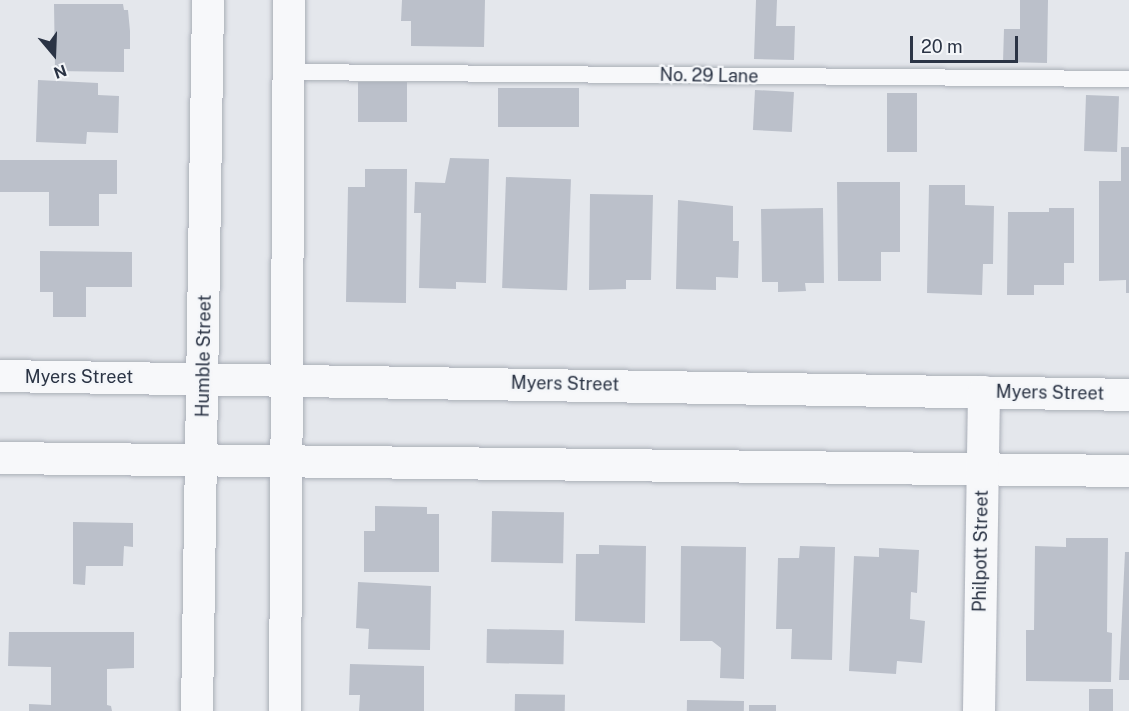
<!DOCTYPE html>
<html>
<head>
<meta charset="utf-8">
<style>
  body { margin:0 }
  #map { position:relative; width:1129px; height:711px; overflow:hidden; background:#e4e7ec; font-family:"Public Sans",sans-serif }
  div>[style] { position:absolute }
  .building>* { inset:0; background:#bbc0ca; transform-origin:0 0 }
  .roads { filter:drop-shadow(0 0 2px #a9aeb7) drop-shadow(0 0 2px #a9aeb7) }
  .lane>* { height:16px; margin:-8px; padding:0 8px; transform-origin:8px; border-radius:8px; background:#f7f8fa }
  .street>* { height:32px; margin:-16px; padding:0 16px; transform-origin:16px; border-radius:16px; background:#f7f8fa }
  span { translate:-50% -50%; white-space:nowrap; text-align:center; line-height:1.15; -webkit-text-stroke:4.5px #f4f6f9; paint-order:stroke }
  .street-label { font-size:18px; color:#2b3445 }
  .north { position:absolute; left:24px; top:24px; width:60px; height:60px; -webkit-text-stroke:4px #f4f6f9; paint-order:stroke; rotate:161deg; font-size:16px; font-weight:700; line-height:24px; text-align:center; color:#2b3445 }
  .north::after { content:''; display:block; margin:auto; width:21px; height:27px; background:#2b3445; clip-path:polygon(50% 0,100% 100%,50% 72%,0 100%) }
  .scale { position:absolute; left:910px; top:36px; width:108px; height:27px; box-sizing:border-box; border:3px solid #2b3445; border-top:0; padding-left:8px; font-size:18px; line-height:21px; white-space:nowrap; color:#2b3445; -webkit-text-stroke:4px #f4f6f9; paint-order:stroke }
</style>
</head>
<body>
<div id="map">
  <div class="building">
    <i style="clip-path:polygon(402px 0,485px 0,484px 47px,411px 46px,411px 21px,401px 21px)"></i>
    <i style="clip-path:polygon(756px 0,777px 0,776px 26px,795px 26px,794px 60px,754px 59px)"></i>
    <i style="clip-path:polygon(1020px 0,1048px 0,1047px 63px,1003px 62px,1004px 29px,1020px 29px)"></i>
    <i style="clip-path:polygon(54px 4px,123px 4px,124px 10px,128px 10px,130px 31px,130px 49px,124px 49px,124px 72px,55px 71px)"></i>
    <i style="clip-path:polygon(38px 80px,98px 83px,98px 95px,119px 96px,118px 133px,87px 132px,86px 144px,36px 142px)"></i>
    <i style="left:358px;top:82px;width:49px;height:40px"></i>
    <i style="left:498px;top:88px;width:81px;height:39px"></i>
    <i style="left:755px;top:90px;width:39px;height:40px;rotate:3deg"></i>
    <i style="left:887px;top:93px;width:30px;height:59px"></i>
    <i style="left:1086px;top:95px;width:33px;height:56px;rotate:2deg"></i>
    <i style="clip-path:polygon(1121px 147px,1129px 147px,1129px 293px,1126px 293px,1126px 280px,1099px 281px,1099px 181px,1121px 181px)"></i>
    <i style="clip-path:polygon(450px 158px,489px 159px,486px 283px,456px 282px,456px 289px,419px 288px,421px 213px,414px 213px,415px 182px,445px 183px)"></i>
    <i style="clip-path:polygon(0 160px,117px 160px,117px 194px,99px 194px,99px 226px,49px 226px,49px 192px,0 192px)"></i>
    <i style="clip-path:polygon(365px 169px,407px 169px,406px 303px,346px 302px,348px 187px,365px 187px)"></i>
    <i style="left:506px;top:177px;width:65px;height:111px;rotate:2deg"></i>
    <i style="clip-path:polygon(837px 182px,900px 182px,900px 252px,881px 252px,881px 281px,838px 281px)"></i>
    <i style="clip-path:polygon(929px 185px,965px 185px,965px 205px,994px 206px,993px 264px,983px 264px,982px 295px,927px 293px)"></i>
    <i style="clip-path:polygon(590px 194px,653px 195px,651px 280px,626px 280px,626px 289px,589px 290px)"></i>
    <i style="clip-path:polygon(678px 200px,733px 206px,733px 241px,739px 241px,738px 278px,716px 277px,716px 290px,676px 289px)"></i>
    <i style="clip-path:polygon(823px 208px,824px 283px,805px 283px,806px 291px,778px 292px,778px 282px,762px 282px,761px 209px)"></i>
    <i style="clip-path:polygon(1049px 208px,1074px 208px,1074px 263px,1064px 263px,1064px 285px,1034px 285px,1034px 295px,1007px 295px,1008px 212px,1049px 212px)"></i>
    <i style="clip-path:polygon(40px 251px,132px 252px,132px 287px,86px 287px,86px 317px,53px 317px,53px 292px,40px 292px)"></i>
    <i style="clip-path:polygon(375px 506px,427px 507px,427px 514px,439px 514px,439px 572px,364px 572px,364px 531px,375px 531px)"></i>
    <i style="left:492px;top:511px;width:72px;height:51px;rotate:1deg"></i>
    <i style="clip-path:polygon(73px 522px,133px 523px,133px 547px,124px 546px,123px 566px,86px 566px,85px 585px,73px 584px)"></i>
    <i style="clip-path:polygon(1066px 538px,1108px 538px,1107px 632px,1112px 633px,1111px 682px,1026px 681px,1026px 630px,1034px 630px,1035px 546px,1066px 547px)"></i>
    <i style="clip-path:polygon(599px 545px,646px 546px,645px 623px,575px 621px,576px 554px,599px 554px)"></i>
    <i style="clip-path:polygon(681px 546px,746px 547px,744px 679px,720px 678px,721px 648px,712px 641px,680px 641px)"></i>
    <i style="clip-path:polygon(800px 546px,835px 547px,832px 660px,791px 659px,792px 629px,776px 629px,778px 558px,799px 558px)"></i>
    <i style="clip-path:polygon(879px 548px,919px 550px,917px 593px,911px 592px,910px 619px,925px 621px,922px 663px,897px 661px,896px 674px,849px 671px,854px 556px,879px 557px)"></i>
    <i style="clip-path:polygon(1125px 552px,1129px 552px,1129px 680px,1119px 680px)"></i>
    <i style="clip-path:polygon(358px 582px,431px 586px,430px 650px,368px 649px,369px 629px,356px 628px)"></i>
    <i style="left:487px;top:629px;width:77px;height:34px;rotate:1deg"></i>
    <i style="clip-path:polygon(9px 632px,134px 632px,134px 668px,107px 669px,107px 705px,111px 706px,112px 711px,29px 711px,29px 704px,51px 705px,51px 667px,8px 666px)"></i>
    <i style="clip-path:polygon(350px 664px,424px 666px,424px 711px,359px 711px,360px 695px,349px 695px)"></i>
    <i style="left:1089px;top:689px;width:24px;height:22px"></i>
    <i style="left:515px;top:694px;width:50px;height:17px;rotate:1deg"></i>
    <i style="left:687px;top:700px;width:57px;height:11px;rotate:1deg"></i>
    <i style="left:749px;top:705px;width:27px;height:6px"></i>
  </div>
  <div class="roads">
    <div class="lane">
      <i style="left:288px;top:72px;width:841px;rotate:0.48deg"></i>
    </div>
    <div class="street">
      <i style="left:0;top:376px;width:1129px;rotate:0.96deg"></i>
      <i style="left:0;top:458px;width:1129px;rotate:0.66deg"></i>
      <i style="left:197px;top:711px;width:711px;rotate:-89.11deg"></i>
      <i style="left:285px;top:711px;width:711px;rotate:-89.68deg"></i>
      <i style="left:979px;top:711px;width:319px;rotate:-89.1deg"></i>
    </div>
  </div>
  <div class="street-label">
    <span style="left:709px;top:76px;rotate:1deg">No. 29 Lane</span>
    <span style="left:204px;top:356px;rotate:-89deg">Humble Street</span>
    <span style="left:79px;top:377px">Myers Street</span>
    <span style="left:565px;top:384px;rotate:1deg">Myers Street</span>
    <span style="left:1050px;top:393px;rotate:1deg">Myers Street</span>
    <span style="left:981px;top:551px;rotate:-89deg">Philpott Street</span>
  </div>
  <div class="north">N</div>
  <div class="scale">20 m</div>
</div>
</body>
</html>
